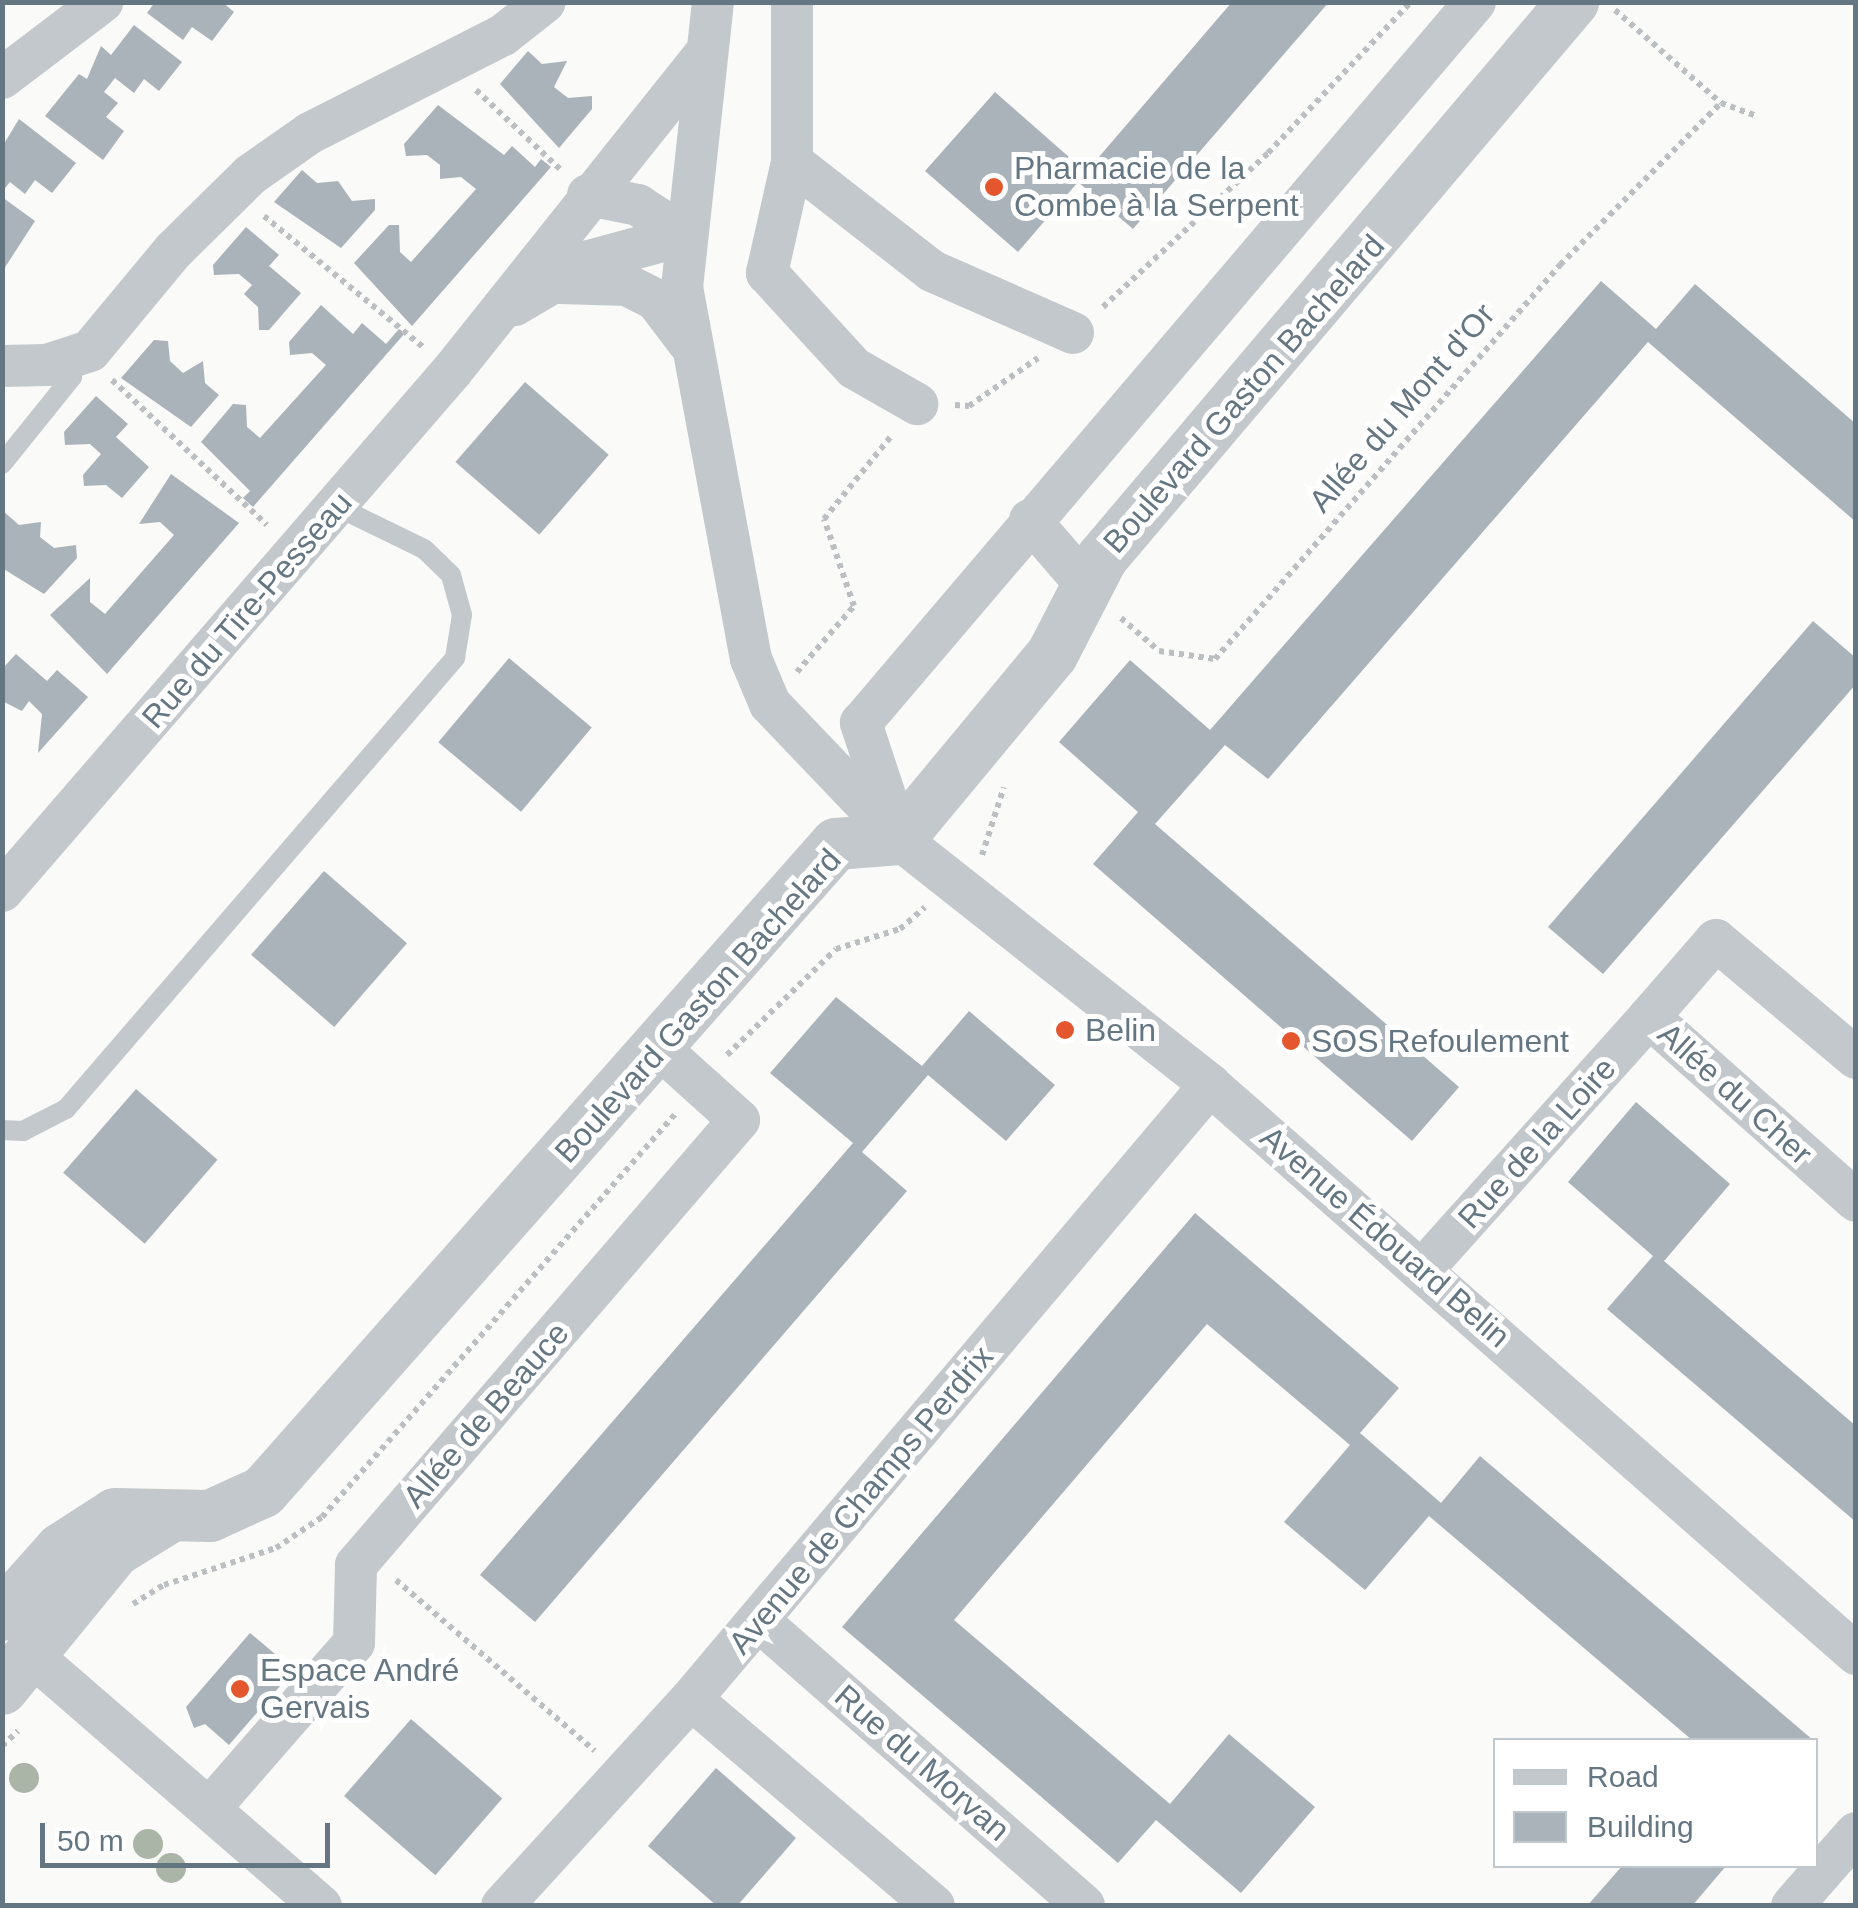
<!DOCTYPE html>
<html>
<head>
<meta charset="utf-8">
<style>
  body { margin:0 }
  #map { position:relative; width:1858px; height:1908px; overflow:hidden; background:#fafaf8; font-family:Helvetica,sans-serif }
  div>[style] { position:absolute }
  .building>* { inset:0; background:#aab3b9; transform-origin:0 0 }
  .path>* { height:6px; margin-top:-3px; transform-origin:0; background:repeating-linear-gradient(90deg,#bbbfc2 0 5px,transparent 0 10px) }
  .service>* { height:20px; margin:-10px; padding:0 10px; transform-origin:10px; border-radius:10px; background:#c3c8cc }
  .minor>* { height:42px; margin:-21px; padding:0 21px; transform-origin:21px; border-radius:21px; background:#c3c8cc }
  .tertiary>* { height:52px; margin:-26px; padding:0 26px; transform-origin:26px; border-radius:26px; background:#c3c8cc }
  .trees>* { width:30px; height:30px; margin:-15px; border-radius:50%; background:#aab4a7 }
  .dots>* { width:28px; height:28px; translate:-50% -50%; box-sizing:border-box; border:5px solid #fff; border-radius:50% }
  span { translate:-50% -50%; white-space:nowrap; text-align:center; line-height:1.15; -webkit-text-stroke:10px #fff; paint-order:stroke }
  .poi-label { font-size:32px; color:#657683 }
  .left { translate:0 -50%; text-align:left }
  .street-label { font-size:32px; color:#657683 }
  .frame { position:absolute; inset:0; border:5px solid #657683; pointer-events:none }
  .legend { position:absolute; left:1493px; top:1738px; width:325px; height:130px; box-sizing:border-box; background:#fff; border:2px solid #c1c8cd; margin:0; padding:12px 18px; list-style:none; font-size:30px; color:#657683 }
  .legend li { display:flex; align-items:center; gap:20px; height:50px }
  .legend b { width:50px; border:2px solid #c1c8cd }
  .scale { position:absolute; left:40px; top:1823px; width:290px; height:45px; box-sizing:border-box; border:5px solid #657683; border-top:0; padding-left:12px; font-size:30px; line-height:35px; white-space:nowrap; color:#657683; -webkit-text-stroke:8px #fff; paint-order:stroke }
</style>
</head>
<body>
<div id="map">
  <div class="building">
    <i style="clip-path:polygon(155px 2px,222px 2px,234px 12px,212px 41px,192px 27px,183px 40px,147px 13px)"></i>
    <i style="clip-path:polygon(1232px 2px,1329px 2px,1133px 229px,1078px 182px,1018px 252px,925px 171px,995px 92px,1086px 172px)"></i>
    <i style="clip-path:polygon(134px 25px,182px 62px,159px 91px,144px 79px,134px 93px,115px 78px,104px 92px,118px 103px,106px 117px,124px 131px,103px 160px,45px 116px,79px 74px,87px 79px,101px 46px,111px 55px)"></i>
    <i style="clip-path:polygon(528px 51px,542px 64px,567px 61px,554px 87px,568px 98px,592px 96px,592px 109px,559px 148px,500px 84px)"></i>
    <i style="clip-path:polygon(438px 105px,504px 155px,512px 146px,535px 167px,541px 159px,551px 167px,412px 326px,354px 263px,389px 225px,399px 225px,400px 252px,411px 262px,476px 189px,461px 177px,440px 179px,440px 165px,427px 155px,406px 156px,404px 144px)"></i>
    <i style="clip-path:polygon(19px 119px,76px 163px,52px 193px,35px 180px,25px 194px,10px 182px,2px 192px,2px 147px)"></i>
    <i style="clip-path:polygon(302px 170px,317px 183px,338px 181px,352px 201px,375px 199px,375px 210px,341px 248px,274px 202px)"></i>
    <i style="clip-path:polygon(2px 197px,35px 221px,2px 272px)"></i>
    <i style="clip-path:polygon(246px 227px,279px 255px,269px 266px,301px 293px,269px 330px,259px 330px,258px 307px,244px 294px,252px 285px,239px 274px,214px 275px,213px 265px)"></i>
    <i style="clip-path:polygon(1601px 281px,1656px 329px,1695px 284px,1856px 424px,1856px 522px,1648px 342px,1268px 779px,1225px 745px,1155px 824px,1459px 1087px,1412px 1141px,1093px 864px,1138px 812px,1059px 742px,1130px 660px,1210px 730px)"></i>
    <i style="clip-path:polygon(321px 305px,353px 334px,362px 323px,386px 344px,399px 329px,405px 333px,253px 507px,243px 498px,250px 491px,201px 442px,233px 404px,246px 405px,247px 427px,260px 438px,326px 365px,312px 353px,290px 355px,289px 342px)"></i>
    <i style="clip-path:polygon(154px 340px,168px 341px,170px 361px,183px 373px,203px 361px,205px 383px,219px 395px,191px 427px,121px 378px)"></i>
    <i style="left:525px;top:382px;width:111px;height:106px;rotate:41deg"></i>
    <i style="clip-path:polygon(96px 396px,128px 424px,116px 437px,149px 467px,122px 498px,106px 485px,84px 486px,83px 475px,101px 454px,90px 444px,65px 445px,64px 432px)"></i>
    <i style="clip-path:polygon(171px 474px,239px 523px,107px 674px,50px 615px,90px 578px,90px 602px,105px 614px,174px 535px,160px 522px,139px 524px)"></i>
    <i style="clip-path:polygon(2px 510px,19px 525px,41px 522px,40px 537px,54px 548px,76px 545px,77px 558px,44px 594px,2px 568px)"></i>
    <i style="clip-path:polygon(1813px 621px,1856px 658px,1856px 684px,1603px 974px,1548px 927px)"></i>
    <i style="clip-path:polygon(16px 654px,47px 681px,57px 670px,88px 697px,38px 753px,42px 714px,29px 701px,22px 711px,2px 701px,2px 669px)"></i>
    <i style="left:509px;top:658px;width:108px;height:110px;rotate:40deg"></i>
    <i style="left:324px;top:871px;width:110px;height:111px;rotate:41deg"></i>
    <i style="clip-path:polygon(836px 997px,922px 1066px,969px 1011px,1055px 1085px,1006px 1141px,928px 1075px,862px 1152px,907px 1191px,535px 1622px,480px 1575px,853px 1143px,770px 1073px)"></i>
    <i style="left:136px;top:1089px;width:108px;height:111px;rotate:41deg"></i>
    <i style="clip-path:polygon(1636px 1102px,1730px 1184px,1664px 1261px,1856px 1426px,1856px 1522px,1607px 1309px,1653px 1256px,1568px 1182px)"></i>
    <i style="clip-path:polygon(1195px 1213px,1399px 1388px,1360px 1433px,1441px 1503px,1480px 1456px,1813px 1740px,1692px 1740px,1429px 1516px,1365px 1590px,1284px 1522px,1350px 1445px,1207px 1324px,954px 1620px,1170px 1804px,1229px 1734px,1315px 1807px,1241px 1893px,1156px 1820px,1118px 1863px,1010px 1770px,842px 1627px)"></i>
    <i style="clip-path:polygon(250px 1633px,294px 1670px,229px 1745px,205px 1724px,194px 1728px,186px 1707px)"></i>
    <i style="left:411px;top:1719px;width:121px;height:102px;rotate:41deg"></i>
    <i style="clip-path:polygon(716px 1768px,796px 1838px,737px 1906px,717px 1906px,648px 1846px)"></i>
    <i style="clip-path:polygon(1622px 1866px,1726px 1866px,1692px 1906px,1587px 1906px)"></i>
  </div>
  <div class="path">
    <i style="left:1615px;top:10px;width:141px;rotate:41.3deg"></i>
    <i style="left:1721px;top:103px;width:37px;rotate:20deg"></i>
    <i style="left:476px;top:90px;width:118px;rotate:43.3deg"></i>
    <i style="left:264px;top:216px;width:207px;rotate:39.5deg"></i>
    <i style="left:1103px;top:307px;width:226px;rotate:-43deg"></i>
    <i style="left:1268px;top:153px;width:208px;rotate:-46.6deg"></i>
    <i style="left:112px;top:380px;width:212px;rotate:43.1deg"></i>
    <i style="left:955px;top:405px;width:14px;rotate:4deg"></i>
    <i style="left:969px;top:406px;width:84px;rotate:-34.8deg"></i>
    <i style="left:1121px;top:618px;width:50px;rotate:41deg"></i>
    <i style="left:1159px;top:651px;width:57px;rotate:8.1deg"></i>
    <i style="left:1215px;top:659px;width:524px;rotate:-48.79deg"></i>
    <i style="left:1560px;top:265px;width:228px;rotate:-45.2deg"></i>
    <i style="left:797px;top:672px;width:87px;rotate:-49.2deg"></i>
    <i style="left:854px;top:606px;width:92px;rotate:-109deg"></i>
    <i style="left:824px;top:519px;width:108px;rotate:-51deg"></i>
    <i style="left:982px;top:855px;width:71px;rotate:-72.1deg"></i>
    <i style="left:727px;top:1055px;width:152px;rotate:-44.2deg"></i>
    <i style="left:836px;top:949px;width:67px;rotate:-17.4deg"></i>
    <i style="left:900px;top:929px;width:33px;rotate:-41deg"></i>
    <i style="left:396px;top:1580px;width:262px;rotate:40.7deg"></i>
    <i style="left:133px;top:1604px;width:36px;rotate:-32deg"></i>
    <i style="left:164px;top:1585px;width:118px;rotate:-18.3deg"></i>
    <i style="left:276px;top:1548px;width:55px;rotate:-34deg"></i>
    <i style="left:322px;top:1517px;width:537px;rotate:-48.77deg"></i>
    <i style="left:2px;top:1746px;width:22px;rotate:-43deg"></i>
  </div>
  <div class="service">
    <i style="left:2px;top:464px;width:112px;rotate:-51.2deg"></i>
    <i style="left:72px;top:377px;width:16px;rotate:-101deg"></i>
    <i style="left:2px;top:1130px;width:21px;rotate:3deg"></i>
    <i style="left:23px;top:1131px;width:48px;rotate:-27.1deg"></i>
    <i style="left:66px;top:1109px;width:596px;rotate:-49.22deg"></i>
    <i style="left:455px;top:658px;width:44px;rotate:-80.8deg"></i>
    <i style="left:462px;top:615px;width:41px;rotate:-105.4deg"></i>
    <i style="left:451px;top:575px;width:37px;rotate:-136deg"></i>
    <i style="left:424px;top:549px;width:96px;rotate:-154deg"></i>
  </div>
  <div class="minor">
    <i style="left:713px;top:2px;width:287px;rotate:96.2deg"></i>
    <i style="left:682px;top:287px;width:378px;rotate:79.5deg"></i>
    <i style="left:751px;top:659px;width:49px;rotate:67.1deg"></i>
    <i style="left:770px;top:704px;width:187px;rotate:46.3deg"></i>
    <i style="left:899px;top:839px;width:397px;rotate:38.3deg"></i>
    <i style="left:1210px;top:1085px;width:861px;rotate:41.37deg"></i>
    <i style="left:792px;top:2px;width:160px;rotate:90deg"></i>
    <i style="left:792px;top:162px;width:114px;rotate:102.7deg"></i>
    <i style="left:767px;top:273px;width:129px;rotate:47.5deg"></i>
    <i style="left:854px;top:368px;width:73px;rotate:29.7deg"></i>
    <i style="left:2px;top:78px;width:126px;rotate:-37.2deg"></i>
    <i style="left:792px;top:162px;width:177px;rotate:37.9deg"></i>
    <i style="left:932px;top:271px;width:154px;rotate:23.7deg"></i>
    <i style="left:588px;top:195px;width:51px;rotate:11.3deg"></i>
    <i style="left:638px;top:205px;width:55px;rotate:33.1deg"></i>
    <i style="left:560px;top:283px;width:67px;rotate:1.7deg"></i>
    <i style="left:627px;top:285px;width:33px;rotate:27deg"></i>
    <i style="left:656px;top:300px;width:53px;rotate:52.7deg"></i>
    <i style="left:515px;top:305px;width:86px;rotate:-30.7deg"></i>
    <i style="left:589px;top:261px;width:98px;rotate:-15.3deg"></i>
    <i style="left:2px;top:366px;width:45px;rotate:-1.3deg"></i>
    <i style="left:47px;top:365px;width:45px;rotate:-18deg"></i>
    <i style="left:90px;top:351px;width:131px;rotate:-50.3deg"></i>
    <i style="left:174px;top:250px;width:107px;rotate:-44.6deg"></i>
    <i style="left:250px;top:175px;width:73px;rotate:-35deg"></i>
    <i style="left:310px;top:133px;width:216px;rotate:-26.9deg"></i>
    <i style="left:503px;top:35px;width:53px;rotate:-38.2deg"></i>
    <i style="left:1030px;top:520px;width:87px;rotate:49.2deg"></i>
    <i style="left:896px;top:829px;width:112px;rotate:-108.3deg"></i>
    <i style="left:861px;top:723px;width:947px;rotate:-49.58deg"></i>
    <i style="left:2px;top:891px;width:688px;rotate:-49.13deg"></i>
    <i style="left:452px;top:371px;width:406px;rotate:-51.4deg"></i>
    <i style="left:1856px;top:1058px;width:183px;rotate:-139.9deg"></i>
    <i style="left:1716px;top:940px;width:102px;rotate:131deg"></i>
    <i style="left:1649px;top:1017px;width:277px;rotate:41.6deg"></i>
    <i style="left:1424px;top:1268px;width:337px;rotate:-48.1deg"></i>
    <i style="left:759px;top:1621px;width:432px;rotate:41.2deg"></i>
    <i style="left:30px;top:1654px;width:385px;rotate:40.9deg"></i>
    <i style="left:691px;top:1699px;width:319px;rotate:40.4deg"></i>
    <i style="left:210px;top:1808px;width:219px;rotate:-48.9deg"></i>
    <i style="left:354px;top:1643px;width:78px;rotate:-88.5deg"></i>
    <i style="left:356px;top:1565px;width:587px;rotate:-49.28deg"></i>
    <i style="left:739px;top:1120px;width:108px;rotate:-138deg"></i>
    <i style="left:502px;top:1906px;width:280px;rotate:-47.6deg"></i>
    <i style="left:691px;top:1699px;width:804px;rotate:-49.79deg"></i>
    <i style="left:1792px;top:1906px;width:97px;rotate:-48.8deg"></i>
  </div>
  <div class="tertiary">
    <i style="left:2px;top:1615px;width:89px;rotate:-48.2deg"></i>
    <i style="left:61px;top:1549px;width:64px;rotate:-32.9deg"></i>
    <i style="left:115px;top:1514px;width:95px;rotate:1.2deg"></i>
    <i style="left:210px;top:1516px;width:58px;rotate:-24.4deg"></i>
    <i style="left:263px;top:1492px;width:865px;rotate:-48.51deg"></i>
    <i style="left:836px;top:844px;width:63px;rotate:-4.5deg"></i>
    <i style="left:899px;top:839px;width:239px;rotate:-50.3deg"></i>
    <i style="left:1052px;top:655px;width:109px;rotate:-62.7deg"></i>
    <i style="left:1102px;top:558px;width:729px;rotate:-49.73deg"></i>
    <i style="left:2px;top:1689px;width:178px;rotate:-50.7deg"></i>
    <i style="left:115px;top:1551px;width:59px;rotate:-31.8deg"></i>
  </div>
  <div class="trees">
    <i style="left:24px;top:1778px"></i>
    <i style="left:148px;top:1844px"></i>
    <i style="left:171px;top:1868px"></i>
  </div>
  <div class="dots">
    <i style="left:994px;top:187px;background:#e4572e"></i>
    <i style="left:1065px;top:1030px;background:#e4572e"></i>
    <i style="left:1291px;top:1041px;background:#e4572e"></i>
    <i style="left:240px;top:1689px;background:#e4572e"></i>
  </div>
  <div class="poi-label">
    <span class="left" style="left:1014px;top:187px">Pharmacie de la<br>Combe à la Serpent</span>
    <span class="left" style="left:1085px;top:1030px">Belin</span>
    <span class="left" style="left:1311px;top:1041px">SOS Refoulement</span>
    <span class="left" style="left:260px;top:1689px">Espace André<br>Gervais</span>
  </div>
  <div class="street-label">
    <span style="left:1244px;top:394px;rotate:-49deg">Boulevard Gaston Bachelard</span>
    <span style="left:1402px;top:408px;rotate:-49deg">Allée du Mont d'Or</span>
    <span style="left:247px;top:610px;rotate:-49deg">Rue du Tire-Pesseau</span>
    <span style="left:698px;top:1006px;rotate:-48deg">Boulevard Gaston Bachelard</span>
    <span style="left:1735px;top:1094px;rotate:42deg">Allée du Cher</span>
    <span style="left:1537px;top:1143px;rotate:-48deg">Rue de la Loire</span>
    <span style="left:1385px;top:1237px;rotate:41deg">Avenue Édouard Belin</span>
    <span style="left:486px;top:1415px;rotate:-49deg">Allée de Beauce</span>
    <span style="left:861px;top:1500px;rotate:-50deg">Avenue de Champs Perdrix</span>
    <span style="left:922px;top:1763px;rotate:41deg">Rue du Morvan</span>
  </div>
  <div class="frame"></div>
  <ul class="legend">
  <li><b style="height:12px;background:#c3c8cc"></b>Road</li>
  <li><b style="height:28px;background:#aab3b9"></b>Building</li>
  </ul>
  <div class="scale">50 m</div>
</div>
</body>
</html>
